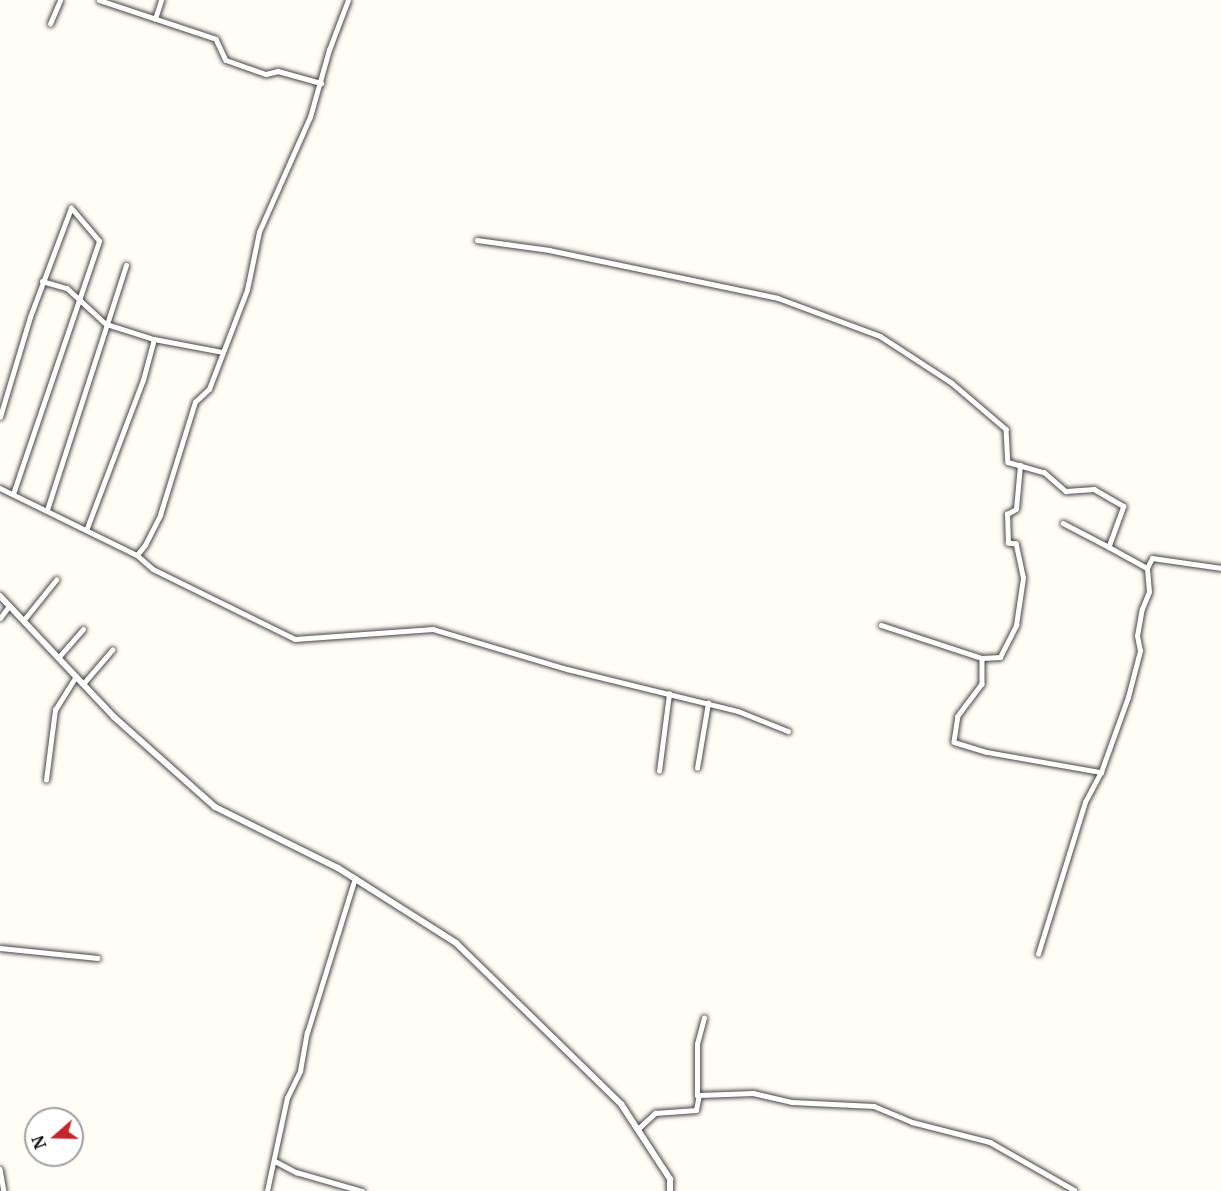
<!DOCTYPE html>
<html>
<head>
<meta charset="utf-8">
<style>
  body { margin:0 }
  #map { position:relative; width:1221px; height:1191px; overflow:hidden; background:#fffdf5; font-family:Merriweather,serif }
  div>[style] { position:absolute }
  .roads { filter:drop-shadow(0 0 2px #444) drop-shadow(0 0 2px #444) }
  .minor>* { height:4.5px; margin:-2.25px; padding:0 2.25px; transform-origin:2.25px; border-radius:2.25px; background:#fff }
  .tertiary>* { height:6px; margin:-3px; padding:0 3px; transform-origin:3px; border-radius:3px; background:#fff }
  span { translate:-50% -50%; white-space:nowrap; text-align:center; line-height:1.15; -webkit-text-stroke:6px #fff; paint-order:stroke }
  .north { position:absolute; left:24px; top:1107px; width:60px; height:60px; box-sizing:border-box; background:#fff; border:2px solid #a0a0a0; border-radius:50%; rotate:250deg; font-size:16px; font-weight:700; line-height:24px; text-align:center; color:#111 }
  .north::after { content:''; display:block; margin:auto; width:21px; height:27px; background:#c4262e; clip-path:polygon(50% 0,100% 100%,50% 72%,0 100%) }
</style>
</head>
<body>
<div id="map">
  <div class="roads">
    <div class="minor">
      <i style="left:99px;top:0;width:123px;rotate:18.4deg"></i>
      <i style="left:216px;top:39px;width:23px;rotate:65deg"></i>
      <i style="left:226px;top:60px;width:42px;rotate:19.3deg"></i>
      <i style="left:266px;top:74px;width:12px;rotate:-14deg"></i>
      <i style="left:278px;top:71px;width:45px;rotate:15.6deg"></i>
      <i style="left:155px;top:19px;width:20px;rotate:-72deg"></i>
      <i style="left:50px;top:24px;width:26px;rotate:-67deg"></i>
      <i style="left:477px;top:240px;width:73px;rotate:7.9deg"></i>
      <i style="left:549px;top:250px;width:234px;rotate:11.8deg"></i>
      <i style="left:778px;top:298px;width:109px;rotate:20.4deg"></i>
      <i style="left:880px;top:336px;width:86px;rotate:33.1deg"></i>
      <i style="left:952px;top:383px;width:71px;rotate:40.4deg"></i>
      <i style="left:1006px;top:429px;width:33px;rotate:87deg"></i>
      <i style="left:1008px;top:462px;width:37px;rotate:16deg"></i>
      <i style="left:1044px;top:472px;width:29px;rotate:41deg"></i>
      <i style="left:1066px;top:491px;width:28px;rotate:-4deg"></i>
      <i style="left:1094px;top:489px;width:34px;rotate:30deg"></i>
      <i style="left:1124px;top:506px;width:44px;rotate:110.1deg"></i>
      <i style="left:1109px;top:547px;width:43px;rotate:28.9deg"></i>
      <i style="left:1147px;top:568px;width:11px;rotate:-63deg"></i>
      <i style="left:1152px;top:558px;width:70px;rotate:8.2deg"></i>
      <i style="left:42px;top:281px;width:26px;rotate:16deg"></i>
      <i style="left:67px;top:288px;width:53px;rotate:42.7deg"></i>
      <i style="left:106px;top:324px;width:50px;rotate:17.4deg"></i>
      <i style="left:154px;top:339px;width:70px;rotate:10.7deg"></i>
      <i style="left:0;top:417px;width:104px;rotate:-73.3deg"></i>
      <i style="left:30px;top:317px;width:116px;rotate:-69.4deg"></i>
      <i style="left:0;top:488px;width:153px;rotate:26.1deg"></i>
      <i style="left:137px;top:555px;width:13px;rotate:-51deg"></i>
      <i style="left:145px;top:545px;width:34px;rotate:-63deg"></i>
      <i style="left:160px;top:515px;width:118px;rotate:-72.8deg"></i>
      <i style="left:195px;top:402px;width:19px;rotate:-43deg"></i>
      <i style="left:209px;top:389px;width:106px;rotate:-69deg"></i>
      <i style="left:247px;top:290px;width:59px;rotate:-78.3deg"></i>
      <i style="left:259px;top:232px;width:126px;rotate:-66.1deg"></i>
      <i style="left:310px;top:117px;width:70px;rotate:-74.2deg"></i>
      <i style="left:329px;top:50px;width:53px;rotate:-69.2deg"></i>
      <i style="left:13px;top:494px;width:267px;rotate:-71.2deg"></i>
      <i style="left:99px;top:241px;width:43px;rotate:-130.3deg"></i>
      <i style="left:47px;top:510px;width:257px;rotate:-72.1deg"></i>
      <i style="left:1063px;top:523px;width:52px;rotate:27.6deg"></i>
      <i style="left:87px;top:528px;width:158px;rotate:-69.3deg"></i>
      <i style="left:143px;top:380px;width:42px;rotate:-75deg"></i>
      <i style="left:137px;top:555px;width:21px;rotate:41deg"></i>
      <i style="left:153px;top:569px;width:158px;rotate:26.2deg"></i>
      <i style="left:295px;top:639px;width:138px;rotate:-4.1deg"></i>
      <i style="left:433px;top:629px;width:140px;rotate:16.6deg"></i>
      <i style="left:567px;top:669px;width:176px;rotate:13.8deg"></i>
      <i style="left:738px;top:711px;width:54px;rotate:21.8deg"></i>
      <i style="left:0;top:618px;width:15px;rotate:-53deg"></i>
      <i style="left:23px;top:621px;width:53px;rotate:-51.2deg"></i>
      <i style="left:881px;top:625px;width:106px;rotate:18.1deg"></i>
      <i style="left:982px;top:658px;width:26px;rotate:90deg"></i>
      <i style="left:982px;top:684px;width:40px;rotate:127deg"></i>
      <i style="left:958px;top:716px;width:26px;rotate:99deg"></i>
      <i style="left:954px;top:742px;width:34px;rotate:17deg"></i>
      <i style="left:987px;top:752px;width:116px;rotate:10deg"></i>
      <i style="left:58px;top:658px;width:38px;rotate:-49deg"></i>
      <i style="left:982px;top:658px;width:18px;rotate:-3deg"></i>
      <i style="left:1000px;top:657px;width:36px;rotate:-63deg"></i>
      <i style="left:1016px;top:625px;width:48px;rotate:-81.5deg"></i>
      <i style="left:1023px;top:578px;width:35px;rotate:-102deg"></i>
      <i style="left:1016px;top:544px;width:8px;rotate:-173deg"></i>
      <i style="left:1008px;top:543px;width:29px;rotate:-92deg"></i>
      <i style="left:1007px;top:514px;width:10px;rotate:-29deg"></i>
      <i style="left:1016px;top:509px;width:44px;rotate:-84.8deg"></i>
      <i style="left:83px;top:684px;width:45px;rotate:-49.5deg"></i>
      <i style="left:697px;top:768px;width:66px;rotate:-80.4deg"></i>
      <i style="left:659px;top:771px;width:78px;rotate:-82.6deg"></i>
      <i style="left:46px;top:780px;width:71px;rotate:-82.7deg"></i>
      <i style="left:55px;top:710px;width:39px;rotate:-58deg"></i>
      <i style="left:0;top:948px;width:98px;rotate:5.9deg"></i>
      <i style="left:1038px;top:954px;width:159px;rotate:-72.8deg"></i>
      <i style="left:1085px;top:802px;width:34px;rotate:-62deg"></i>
      <i style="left:1101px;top:772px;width:80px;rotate:-70.2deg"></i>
      <i style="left:1128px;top:697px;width:48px;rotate:-75.4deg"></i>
      <i style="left:1140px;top:651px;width:15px;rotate:-101deg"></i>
      <i style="left:1137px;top:636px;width:27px;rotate:-80deg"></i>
      <i style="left:1142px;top:609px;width:18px;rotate:-68deg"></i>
      <i style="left:1149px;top:592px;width:24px;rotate:-95deg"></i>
      <i style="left:697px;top:1096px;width:52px;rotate:-90deg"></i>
      <i style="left:697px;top:1044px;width:27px;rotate:-75deg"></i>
      <i style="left:639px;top:1128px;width:22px;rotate:-43deg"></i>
      <i style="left:655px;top:1113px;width:41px;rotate:-4.2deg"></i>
      <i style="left:696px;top:1110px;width:15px;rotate:-79deg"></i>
      <i style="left:699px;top:1095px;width:54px;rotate:-2.1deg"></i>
      <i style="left:753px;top:1093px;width:40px;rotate:13deg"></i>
      <i style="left:792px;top:1102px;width:82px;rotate:2.8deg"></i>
      <i style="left:874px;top:1106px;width:41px;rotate:22.8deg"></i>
      <i style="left:912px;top:1122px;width:81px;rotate:14.4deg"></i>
      <i style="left:990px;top:1142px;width:97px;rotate:29.7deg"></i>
      <i style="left:275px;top:1161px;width:24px;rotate:28deg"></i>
      <i style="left:296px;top:1172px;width:69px;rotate:16.1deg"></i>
      <i style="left:0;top:1169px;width:22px;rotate:80deg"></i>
      <i style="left:267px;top:1191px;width:95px;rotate:-77.9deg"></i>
      <i style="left:287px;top:1098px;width:30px;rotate:-64deg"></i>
      <i style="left:300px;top:1071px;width:39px;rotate:-80deg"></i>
      <i style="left:307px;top:1033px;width:162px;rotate:-72.8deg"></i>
    </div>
    <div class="tertiary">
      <i style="left:0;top:596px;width:166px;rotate:46.7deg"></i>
      <i style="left:114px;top:717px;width:135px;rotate:41.7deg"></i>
      <i style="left:215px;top:807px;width:137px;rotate:26.4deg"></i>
      <i style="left:338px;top:868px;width:140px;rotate:32.4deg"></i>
      <i style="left:456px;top:943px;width:231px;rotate:44.3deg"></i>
      <i style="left:621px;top:1104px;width:90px;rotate:56.8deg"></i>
      <i style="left:670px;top:1179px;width:12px;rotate:90deg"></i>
    </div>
  </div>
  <div class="north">N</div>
</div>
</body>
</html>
